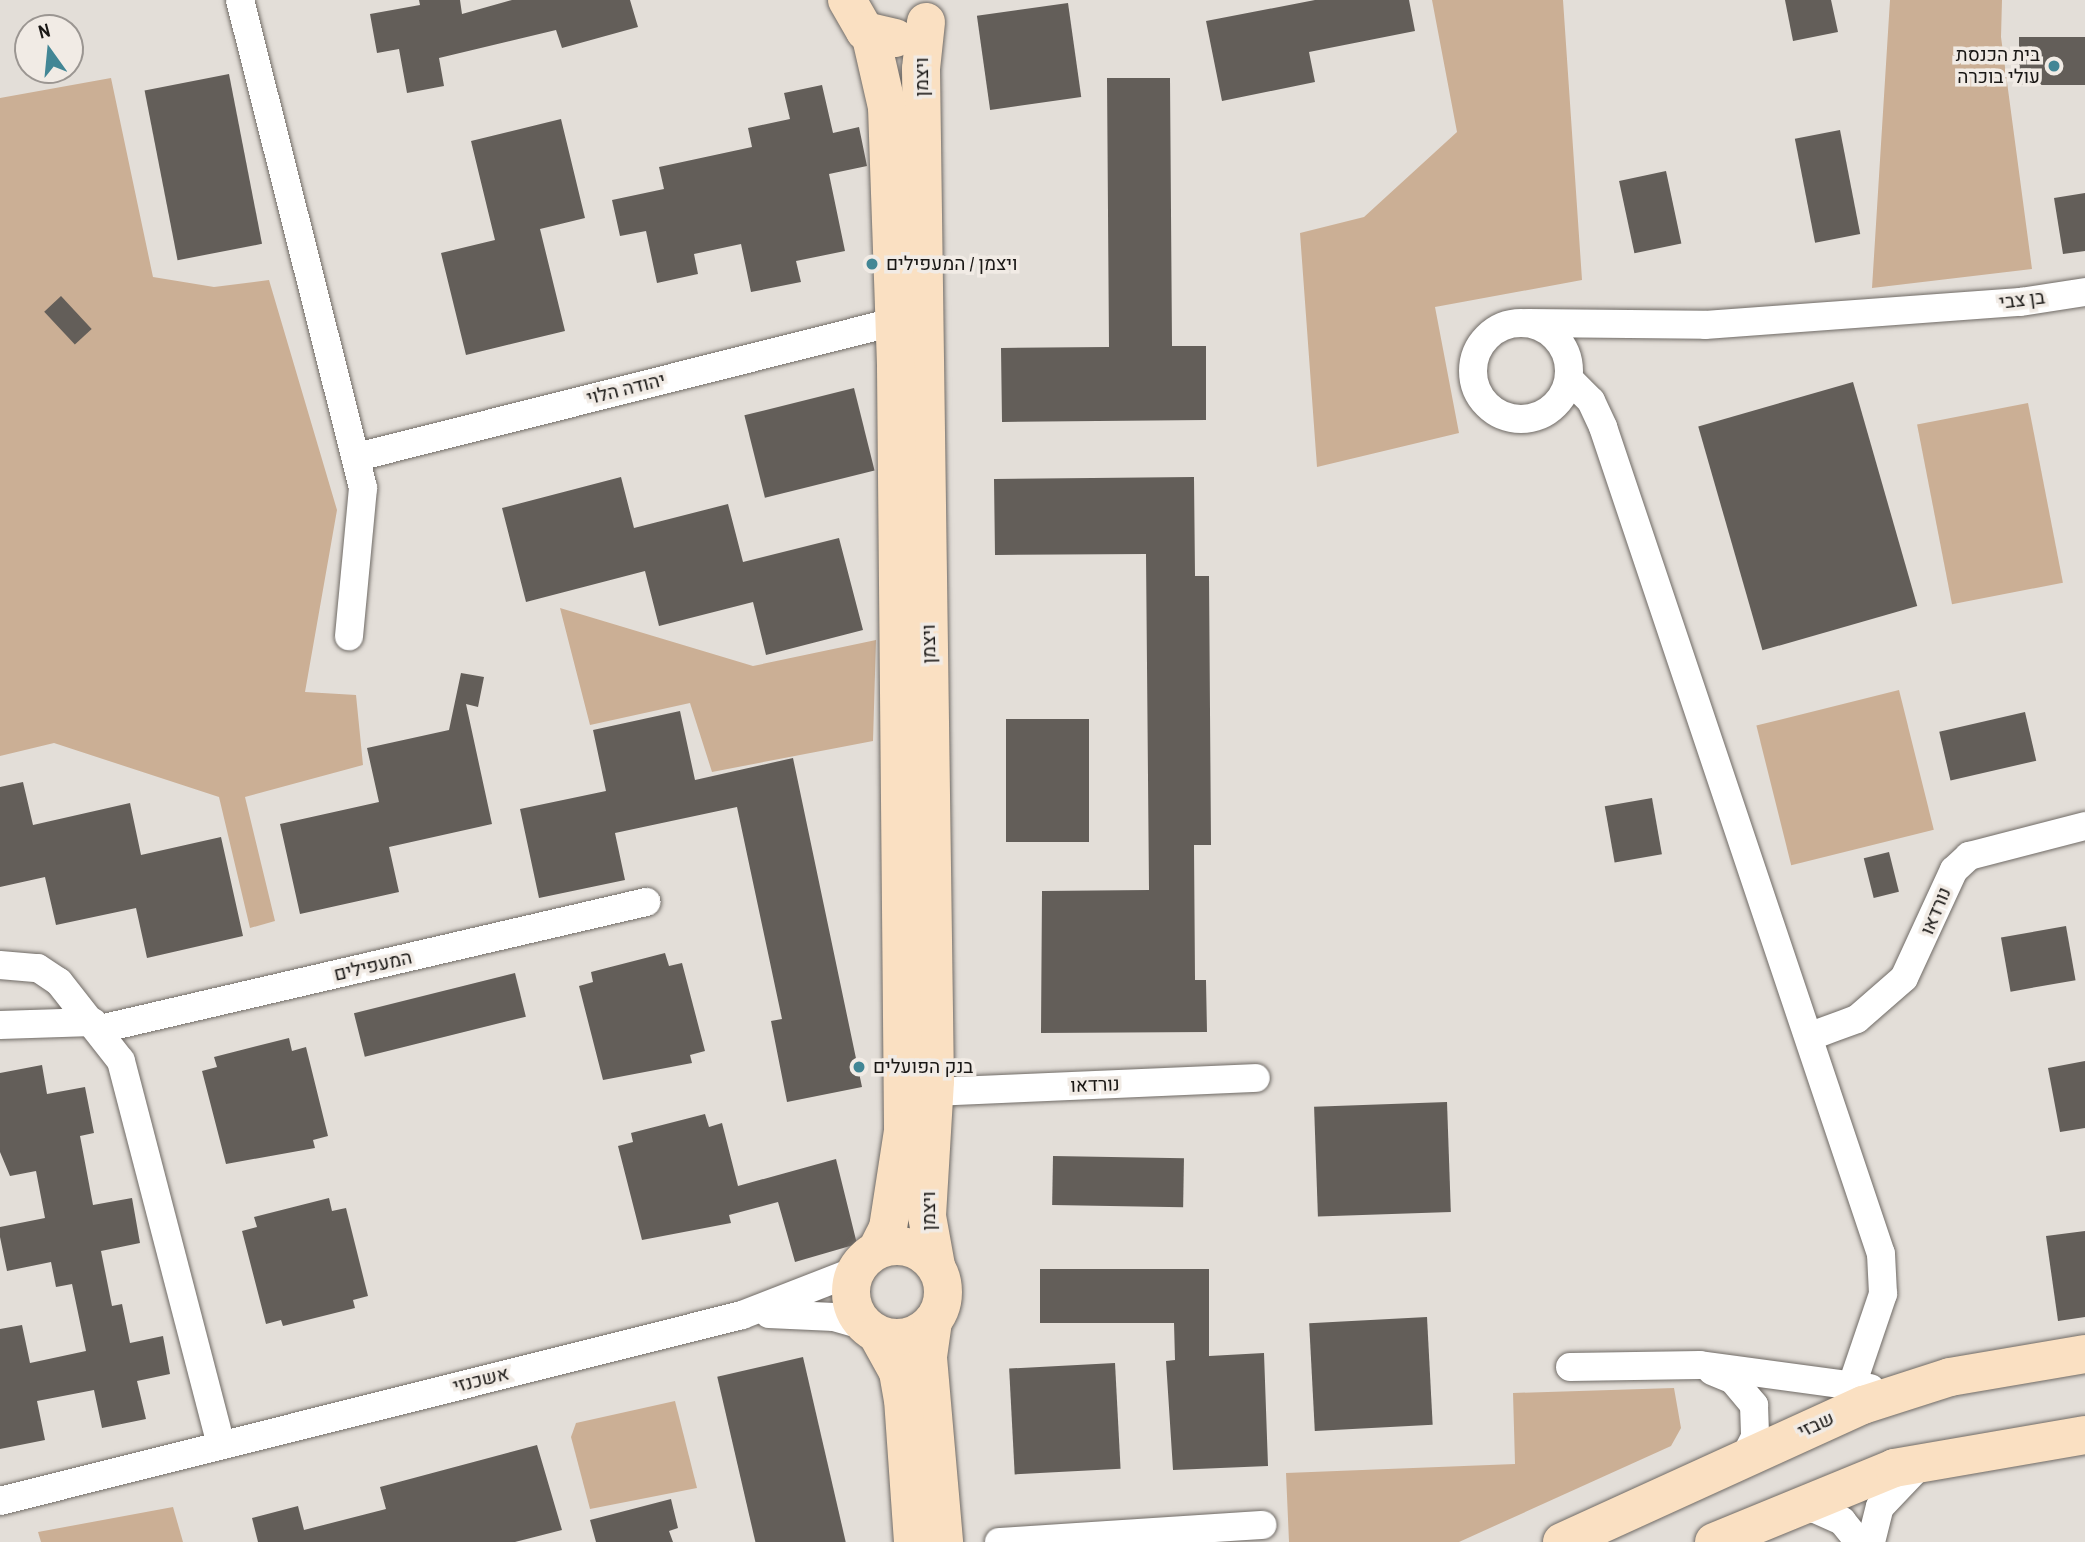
<!DOCTYPE html>
<html>
<head>
<meta charset="utf-8">
<style>
  body { margin:0 }
  #map { position:relative; width:2085px; height:1542px; overflow:hidden; background:#e3ded8; font-family:"Archivo Narrow",Heebo,sans-serif }
  div>[style] { position:absolute }
  .green>* { inset:0; background:#cbaf95; transform-origin:0 0 }
  .building>* { inset:0; background:#635e59; transform-origin:0 0 }
  .roads { filter:drop-shadow(0 0 2px #706b66) drop-shadow(0 0 2px #706b66) }
  .street>* { height:28px; margin:-14px; padding:0 14px; transform-origin:14px; border-radius:14px; background:#fff }
  .street>.ring { margin:-14px; padding:0; box-sizing:content-box; background:none; border:28px solid #fff; border-radius:50% }
  .secondary>* { height:38px; margin:-19px; padding:0 19px; transform-origin:19px; border-radius:19px; background:#fae0c2 }
  .secondary>.ring { margin:-19px; padding:0; box-sizing:content-box; background:none; border:38px solid #fae0c2; border-radius:50% }
  .dots>* { width:19px; height:19px; translate:-50% -50%; box-sizing:border-box; border:4px solid #f1ebe5; border-radius:50% }
  span { translate:-50% -50%; white-space:nowrap; text-align:center; line-height:1.15; -webkit-text-stroke:7px #f1ebe5; paint-order:stroke }
  .poi-label { font-size:19px; color:#191715 }
  .right { translate:-100% -50%; text-align:right }
  .left { translate:0 -50%; text-align:left }
  .street-label { font-size:19px; color:#191715 }
  .north { position:absolute; left:14px; top:14px; width:70px; height:70px; box-sizing:border-box; background:#f1ebe5; border:2px solid #9b9692; border-radius:50%; rotate:345deg; font-size:19px; font-weight:700; line-height:28px; text-align:center; color:#191715 }
  .north::after { content:''; display:block; margin:auto; width:24px; height:32px; background:#428695; clip-path:polygon(50% 0,100% 100%,50% 72%,0 100%) }
</style>
</head>
<body>
<div id="map">
  <div class="green">
    <i style="clip-path:polygon(1432px 0,1563px 0,1582px 280px,1435px 307px,1459px 433px,1317px 467px,1300px 233px,1364px 217px,1457px 132px)"></i>
    <i style="clip-path:polygon(1890px 0,2002px 0,2001px 37px,2032px 269px,1872px 288px)"></i>
    <i style="clip-path:polygon(111px 78px,153px 277px,214px 287px,269px 280px,337px 510px,305px 692px,356px 695px,363px 765px,245px 797px,275px 921px,250px 928px,219px 797px,54px 743px,0 756px,0 98px)"></i>
    <i style="left:2028px;top:403px;width:183px;height:113px;rotate:79deg"></i>
    <i style="clip-path:polygon(560px 608px,753px 666px,876px 640px,873px 741px,712px 772px,690px 703px,590px 725px)"></i>
    <i style="left:1899px;top:690px;width:144px;height:147px;rotate:76deg"></i>
    <i style="clip-path:polygon(1674px 1388px,1681px 1428px,1671px 1446px,1459px 1542px,1289px 1542px,1286px 1473px,1515px 1464px,1513px 1393px)"></i>
    <i style="clip-path:polygon(675px 1401px,697px 1488px,590px 1509px,571px 1437px,576px 1423px)"></i>
    <i style="clip-path:polygon(173px 1507px,183px 1542px,41px 1542px,38px 1532px)"></i>
  </div>
  <div class="building">
    <i style="clip-path:polygon(419px 0,460px 0,462px 14px,512px 0,630px 0,638px 27px,562px 48px,556px 30px,439px 58px,444px 86px,407px 93px,399px 49px,377px 53px,370px 14px,420px 5px)"></i>
    <i style="clip-path:polygon(1315px 0,1409px 0,1415px 31px,1309px 52px,1315px 82px,1222px 101px,1206px 21px)"></i>
    <i style="clip-path:polygon(1785px 0,1831px 0,1838px 32px,1793px 41px)"></i>
    <i style="left:1068px;top:3px;width:95px;height:92px;rotate:82deg"></i>
    <i style="left:2085px;top:37px;width:48px;height:66px;rotate:90deg"></i>
    <i style="left:229px;top:74px;width:173px;height:86px;rotate:79deg"></i>
    <i style="clip-path:polygon(1107px 78px,1170px 78px,1172px 346px,1206px 346px,1206px 420px,1002px 422px,1001px 348px,1109px 347px)"></i>
    <i style="clip-path:polygon(822px 85px,833px 133px,859px 127px,867px 166px,829px 174px,845px 251px,796px 261px,801px 282px,751px 292px,741px 244px,694px 254px,698px 274px,657px 283px,646px 231px,620px 236px,612px 200px,664px 189px,659px 167px,752px 147px,748px 128px,790px 119px,784px 93px)"></i>
    <i style="clip-path:polygon(561px 119px,585px 218px,540px 229px,565px 331px,466px 355px,441px 253px,495px 240px,471px 141px)"></i>
    <i style="left:1840px;top:130px;width:106px;height:46px;rotate:79deg"></i>
    <i style="left:1666px;top:171px;width:74px;height:48px;rotate:78deg"></i>
    <i style="clip-path:polygon(2085px 193px,2085px 251px,2063px 254px,2054px 198px)"></i>
    <i style="left:61px;top:296px;width:45px;height:23px;rotate:47deg"></i>
    <i style="left:1853px;top:382px;width:233px;height:161px;rotate:74deg"></i>
    <i style="left:854px;top:388px;width:85px;height:113px;rotate:76deg"></i>
    <i style="clip-path:polygon(621px 477px,634px 528px,728px 504px,743px 562px,839px 538px,863px 630px,766px 655px,753px 602px,659px 626px,645px 571px,526px 602px,502px 508px)"></i>
    <i style="clip-path:polygon(1194px 477px,1195px 576px,1209px 576px,1211px 845px,1194px 845px,1195px 980px,1206px 980px,1207px 1032px,1041px 1033px,1042px 891px,1149px 890px,1146px 554px,995px 555px,994px 479px)"></i>
    <i style="clip-path:polygon(461px 673px,484px 677px,478px 707px,466px 704px,492px 824px,389px 847px,399px 892px,300px 914px,280px 824px,379px 802px,367px 748px,449px 730px)"></i>
    <i style="clip-path:polygon(680px 711px,695px 780px,793px 758px,862px 1087px,787px 1102px,771px 1021px,782px 1019px,737px 807px,615px 833px,625px 880px,539px 898px,520px 809px,606px 791px,593px 730px)"></i>
    <i style="left:2025px;top:712px;width:50px;height:88px;rotate:77deg"></i>
    <i style="left:1089px;top:719px;width:123px;height:83px;rotate:90deg"></i>
    <i style="clip-path:polygon(23px 782px,33px 825px,130px 803px,141px 855px,221px 837px,243px 936px,147px 958px,136px 908px,56px 925px,45px 877px,0 887px,0 787px)"></i>
    <i style="left:1652px;top:798px;width:57px;height:48px;rotate:80deg"></i>
    <i style="left:1889px;top:852px;width:41px;height:26px;rotate:76deg"></i>
    <i style="left:2066px;top:926px;width:55px;height:66px;rotate:80deg"></i>
    <i style="clip-path:polygon(665px 953px,669px 966px,682px 963px,705px 1051px,690px 1055px,692px 1063px,603px 1080px,579px 986px,593px 982px,591px 972px)"></i>
    <i style="left:515px;top:973px;width:45px;height:166px;rotate:76deg"></i>
    <i style="clip-path:polygon(289px 1038px,292px 1051px,306px 1047px,328px 1136px,313px 1140px,315px 1148px,226px 1164px,202px 1071px,217px 1067px,214px 1057px)"></i>
    <i style="clip-path:polygon(2085px 1061px,2085px 1128px,2060px 1132px,2048px 1068px)"></i>
    <i style="clip-path:polygon(42px 1065px,47px 1094px,85px 1087px,94px 1133px,80px 1136px,93px 1205px,132px 1198px,140px 1243px,101px 1251px,112px 1306px,122px 1304px,130px 1343px,163px 1336px,170px 1374px,137px 1381px,146px 1419px,102px 1428px,94px 1390px,37px 1401px,45px 1440px,0 1449px,0 1329px,22px 1325px,30px 1363px,86px 1351px,72px 1284px,56px 1287px,51px 1262px,7px 1271px,0 1237px,0 1227px,45px 1218px,36px 1171px,10px 1176px,0 1152px,0 1073px)"></i>
    <i style="left:1447px;top:1102px;width:110px;height:133px;rotate:88deg"></i>
    <i style="clip-path:polygon(705px 1114px,709px 1127px,722px 1123px,738px 1186px,836px 1159px,857px 1244px,795px 1262px,778px 1202px,729px 1215px,731px 1223px,642px 1240px,618px 1146px,633px 1142px,631px 1133px)"></i>
    <i style="left:1053px;top:1156px;width:131px;height:49px;rotate:1deg"></i>
    <i style="clip-path:polygon(329px 1198px,332px 1211px,346px 1208px,368px 1296px,353px 1300px,355px 1308px,283px 1326px,281px 1320px,266px 1324px,242px 1231px,257px 1227px,254px 1217px)"></i>
    <i style="clip-path:polygon(2085px 1231px,2085px 1317px,2058px 1321px,2046px 1236px)"></i>
    <i style="clip-path:polygon(1040px 1269px,1209px 1269px,1209px 1356px,1264px 1353px,1268px 1466px,1173px 1470px,1166px 1361px,1175px 1360px,1174px 1323px,1040px 1323px)"></i>
    <i style="left:1427px;top:1317px;width:108px;height:118px;rotate:87deg"></i>
    <i style="left:803px;top:1357px;width:190px;height:88px;rotate:77deg"></i>
    <i style="left:1115px;top:1363px;width:106px;height:106px;rotate:87deg"></i>
    <i style="clip-path:polygon(537px 1445px,562px 1530px,515px 1542px,258px 1542px,252px 1518px,298px 1506px,304px 1530px,386px 1509px,380px 1487px)"></i>
    <i style="clip-path:polygon(671px 1499px,678px 1528px,669px 1531px,673px 1542px,596px 1542px,590px 1520px)"></i>
  </div>
  <div class="roads">
    <div class="street">
      <i style="left:240px;top:0;width:503px;rotate:75.85deg"></i>
      <i style="left:363px;top:488px;width:149px;rotate:95.4deg"></i>
      <i class="ring" style="left:1473px;top:323px;width:68px;height:68px"></i>
      <i style="left:1528px;top:323px;width:177px;rotate:0.6deg"></i>
      <i style="left:1705px;top:325px;width:316px;rotate:-4.2deg"></i>
      <i style="left:2020px;top:302px;width:66px;rotate:-8.7deg"></i>
      <i style="left:1569px;top:379px;width:31px;rotate:45deg"></i>
      <i style="left:1591px;top:401px;width:29px;rotate:65deg"></i>
      <i style="left:1603px;top:427px;width:872px;rotate:71.42deg"></i>
      <i style="left:1881px;top:1254px;width:40px;rotate:87.1deg"></i>
      <i style="left:1883px;top:1294px;width:96px;rotate:108.8deg"></i>
      <i style="left:357px;top:457px;width:554px;rotate:-14.11deg"></i>
      <i style="left:0;top:965px;width:38px;rotate:5deg"></i>
      <i style="left:38px;top:968px;width:25px;rotate:34deg"></i>
      <i style="left:59px;top:982px;width:100px;rotate:51.9deg"></i>
      <i style="left:121px;top:1061px;width:397px;rotate:75.4deg"></i>
      <i style="left:0;top:1025px;width:93px;rotate:-1.8deg"></i>
      <i style="left:100px;top:1029px;width:561px;rotate:-13.09deg"></i>
      <i style="left:1811px;top:1036px;width:49px;rotate:-20.3deg"></i>
      <i style="left:1857px;top:1019px;width:62px;rotate:-41.1deg"></i>
      <i style="left:1904px;top:978px;width:119px;rotate:-65.2deg"></i>
      <i style="left:1954px;top:870px;width:21px;rotate:-43deg"></i>
      <i style="left:1969px;top:856px;width:120px;rotate:-14.5deg"></i>
      <i style="left:935px;top:1092px;width:321px;rotate:-2.5deg"></i>
      <i style="left:769px;top:1314px;width:65px;rotate:2.6deg"></i>
      <i style="left:834px;top:1317px;width:32px;rotate:16deg"></i>
      <i style="left:1570px;top:1367px;width:130px;rotate:-0.9deg"></i>
      <i style="left:1700px;top:1365px;width:172px;rotate:7.7deg"></i>
      <i style="left:1712px;top:1371px;width:23px;rotate:23deg"></i>
      <i style="left:1733px;top:1380px;width:33px;rotate:50deg"></i>
      <i style="left:1754px;top:1405px;width:32px;rotate:88deg"></i>
      <i style="left:1755px;top:1437px;width:22px;rotate:117deg"></i>
      <i style="left:0;top:1501px;width:765px;rotate:-14.07deg"></i>
      <i style="left:742px;top:1315px;width:121px;rotate:-21.3deg"></i>
      <i style="left:1795px;top:1509px;width:20px"></i>
      <i style="left:1815px;top:1509px;width:30px;rotate:24deg"></i>
      <i style="left:1842px;top:1521px;width:27px;rotate:51deg"></i>
      <i style="left:999px;top:1542px;width:264px;rotate:-3.7deg"></i>
      <i style="left:1871px;top:1542px;width:36px;rotate:-76deg"></i>
      <i style="left:1880px;top:1507px;width:62px;rotate:-46.3deg"></i>
    </div>
    <div class="secondary">
      <i style="left:847px;top:0;width:36px;rotate:60deg"></i>
      <i style="left:865px;top:31px;width:31px;rotate:13deg"></i>
      <i style="left:926px;top:22px;width:47px;rotate:96.1deg"></i>
      <i style="left:921px;top:69px;width:1012px;rotate:89.21deg"></i>
      <i style="left:935px;top:1081px;width:135px;rotate:93.4deg"></i>
      <i style="left:927px;top:1216px;width:51px;rotate:79.8deg"></i>
      <i style="left:870px;top:33px;width:76px;rotate:77.1deg"></i>
      <i style="left:887px;top:107px;width:261px;rotate:88deg"></i>
      <i style="left:896px;top:368px;width:763px;rotate:89.47deg"></i>
      <i style="left:903px;top:1131px;width:98px;rotate:98.8deg"></i>
      <i style="left:888px;top:1228px;width:25px;rotate:117deg"></i>
      <i class="ring" style="left:851px;top:1246px;width:54px;height:54px"></i>
      <i style="left:933px;top:1321px;width:37px;rotate:98deg"></i>
      <i style="left:928px;top:1358px;width:185px;rotate:85deg"></i>
      <i style="left:877px;top:1334px;width:43px;rotate:61.1deg"></i>
      <i style="left:898px;top:1372px;width:27px;rotate:80deg"></i>
      <i style="left:903px;top:1399px;width:143px;rotate:86deg"></i>
      <i style="left:1562px;top:1542px;width:331px;rotate:-24.5deg"></i>
      <i style="left:1863px;top:1405px;width:91px;rotate:-17.8deg"></i>
      <i style="left:1950px;top:1377px;width:137px;rotate:-9.7deg"></i>
      <i style="left:1714px;top:1542px;width:195px;rotate:-22.3deg"></i>
      <i style="left:1894px;top:1468px;width:194px;rotate:-9.8deg"></i>
    </div>
  </div>
  <div class="dots">
    <i style="left:2054px;top:66px;background:#428695"></i>
    <i style="left:872px;top:264px;background:#428695"></i>
    <i style="left:859px;top:1067px;background:#428695"></i>
  </div>
  <div class="poi-label">
    <span class="right" style="left:2040px;top:66px">בית הכנסת<br>עולי בוכרה</span>
    <span class="left" style="left:886px;top:264px">ויצמן / המעפילים</span>
    <span class="left" style="left:873px;top:1067px">בנק הפועלים</span>
  </div>
  <div class="street-label">
    <span style="left:922px;top:77px;rotate:-90deg">ויצמן</span>
    <span style="left:2022px;top:300px;rotate:-7deg">בן צבי</span>
    <span style="left:626px;top:389px;rotate:-14deg">יהודה הלוי</span>
    <span style="left:929px;top:644px;rotate:-91deg">ויצמן</span>
    <span style="left:1936px;top:911px;rotate:-67deg">נורדאו</span>
    <span style="left:373px;top:966px;rotate:-13deg">המעפילים</span>
    <span style="left:1095px;top:1085px;rotate:-2deg">נורדאו</span>
    <span style="left:929px;top:1211px;rotate:-90deg">ויצמן</span>
    <span style="left:481px;top:1380px;rotate:-14deg">אשכנזי</span>
    <span style="left:1816px;top:1425px;rotate:-24deg">שבזי</span>
  </div>
  <div class="north">N</div>
</div>
</body>
</html>
